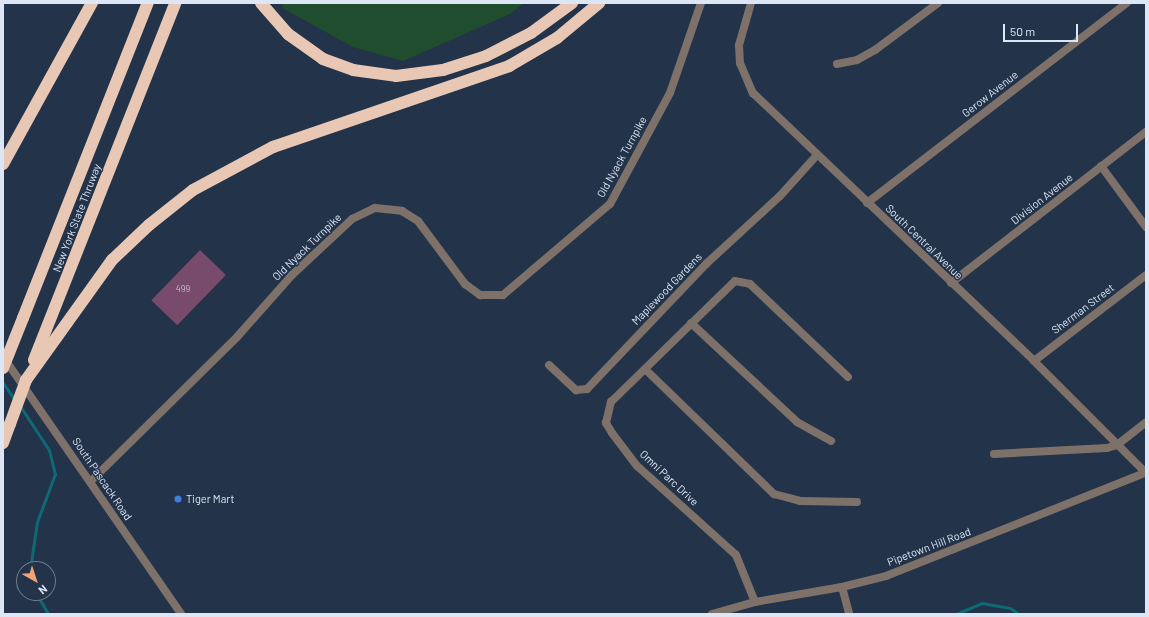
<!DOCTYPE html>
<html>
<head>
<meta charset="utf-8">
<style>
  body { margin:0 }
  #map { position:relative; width:1149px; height:617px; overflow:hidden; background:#233349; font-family:Barlow,sans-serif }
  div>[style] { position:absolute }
  .green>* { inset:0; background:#204d2d }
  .stream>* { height:3px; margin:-1.5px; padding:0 1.5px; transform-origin:1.5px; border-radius:1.5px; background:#0e6a74 }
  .building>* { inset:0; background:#784a6b; transform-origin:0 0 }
  .minor>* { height:8px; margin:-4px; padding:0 4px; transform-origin:4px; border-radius:4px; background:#7e7169 }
  .tertiary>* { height:8px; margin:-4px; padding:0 4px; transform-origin:4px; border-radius:4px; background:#7e7169 }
  .motorway>* { height:12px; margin:-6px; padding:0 6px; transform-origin:6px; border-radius:6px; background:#e8c8b4 }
  .motorway-bridge>* { height:12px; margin:-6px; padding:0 6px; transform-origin:6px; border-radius:6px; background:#e8c8b4 }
  .dots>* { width:11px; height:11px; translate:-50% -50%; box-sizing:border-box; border:2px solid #233349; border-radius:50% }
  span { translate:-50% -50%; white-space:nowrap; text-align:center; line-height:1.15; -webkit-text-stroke:3px #233349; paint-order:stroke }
  .number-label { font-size:9px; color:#c3bfd2 }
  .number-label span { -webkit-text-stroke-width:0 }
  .street-label { font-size:11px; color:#dce6f5 }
  .poi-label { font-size:11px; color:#dce6f5 }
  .left { translate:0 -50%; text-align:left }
  .frame { position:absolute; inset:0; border:4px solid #dce6f5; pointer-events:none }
  .north { position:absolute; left:16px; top:561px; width:40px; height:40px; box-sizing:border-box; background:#233349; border:1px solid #6d7b8e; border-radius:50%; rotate:141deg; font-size:11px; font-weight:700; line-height:16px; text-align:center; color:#dce6f5 }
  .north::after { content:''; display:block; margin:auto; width:14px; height:18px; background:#efa377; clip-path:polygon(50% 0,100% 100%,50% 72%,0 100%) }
  .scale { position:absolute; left:1003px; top:24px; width:75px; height:18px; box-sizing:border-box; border:2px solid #dce6f5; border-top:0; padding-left:5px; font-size:12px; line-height:14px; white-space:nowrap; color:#dce6f5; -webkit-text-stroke:3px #233349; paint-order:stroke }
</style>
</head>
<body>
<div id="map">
  <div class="green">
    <i style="clip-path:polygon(281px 3px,524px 3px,510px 14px,403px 61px,353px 47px,284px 9px)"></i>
  </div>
  <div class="stream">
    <i style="left:3px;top:383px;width:21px;rotate:55deg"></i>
    <i style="left:20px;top:406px;width:53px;rotate:56.6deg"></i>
    <i style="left:49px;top:450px;width:25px;rotate:76deg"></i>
    <i style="left:55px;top:474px;width:51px;rotate:110.6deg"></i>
    <i style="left:37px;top:522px;width:48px;rotate:98.5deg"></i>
    <i style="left:36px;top:593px;width:24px;rotate:60deg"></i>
    <i style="left:956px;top:614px;width:28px;rotate:-23deg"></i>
    <i style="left:982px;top:603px;width:28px;rotate:10deg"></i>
    <i style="left:1010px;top:608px;width:11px;rotate:34deg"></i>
  </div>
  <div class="building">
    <i style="left:200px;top:250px;width:36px;height:70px;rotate:44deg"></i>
  </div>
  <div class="minor">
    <i style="left:837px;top:64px;width:20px;rotate:-11deg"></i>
    <i style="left:857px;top:60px;width:21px;rotate:-29deg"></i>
    <i style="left:875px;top:50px;width:79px;rotate:-36.7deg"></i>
    <i style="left:1101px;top:166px;width:76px;rotate:53.6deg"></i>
    <i style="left:867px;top:203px;width:328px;rotate:-37.6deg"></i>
    <i style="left:951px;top:283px;width:247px;rotate:-37.8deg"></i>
    <i style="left:691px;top:323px;width:145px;rotate:43deg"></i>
    <i style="left:797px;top:422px;width:39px;rotate:29deg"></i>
    <i style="left:1034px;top:361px;width:141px;rotate:-37.5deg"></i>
    <i style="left:549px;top:365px;width:37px;rotate:43deg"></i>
    <i style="left:576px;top:390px;width:11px;rotate:-5deg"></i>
    <i style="left:587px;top:389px;width:173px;rotate:-46.4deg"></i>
    <i style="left:706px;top:264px;width:100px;rotate:-42.6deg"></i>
    <i style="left:780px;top:196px;width:55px;rotate:-47.9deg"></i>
    <i style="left:645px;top:369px;width:180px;rotate:44.1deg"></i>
    <i style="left:774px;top:494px;width:27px;rotate:15deg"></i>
    <i style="left:800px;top:501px;width:57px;rotate:1deg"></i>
    <i style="left:994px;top:454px;width:113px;rotate:-3deg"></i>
    <i style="left:1107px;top:448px;width:10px;rotate:-17deg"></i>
    <i style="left:1117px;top:445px;width:37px;rotate:-38deg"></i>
    <i style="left:91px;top:481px;width:205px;rotate:-44.6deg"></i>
    <i style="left:237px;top:337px;width:83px;rotate:-48.4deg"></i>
    <i style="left:292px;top:275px;width:82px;rotate:-43deg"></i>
    <i style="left:352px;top:219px;width:25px;rotate:-26deg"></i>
    <i style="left:375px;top:208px;width:27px;rotate:6deg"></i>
    <i style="left:402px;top:211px;width:19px;rotate:32deg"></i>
    <i style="left:418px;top:221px;width:79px;rotate:53.3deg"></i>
    <i style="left:465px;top:284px;width:19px;rotate:36deg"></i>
    <i style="left:480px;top:295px;width:23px"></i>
    <i style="left:503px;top:295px;width:140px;rotate:-40.4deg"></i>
    <i style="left:610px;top:204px;width:126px;rotate:-61.6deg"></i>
    <i style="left:670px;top:93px;width:95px;rotate:-71deg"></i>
    <i style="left:842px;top:587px;width:28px;rotate:75deg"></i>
    <i style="left:755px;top:602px;width:51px;rotate:-112deg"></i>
    <i style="left:736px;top:555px;width:133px;rotate:-138deg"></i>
    <i style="left:637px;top:466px;width:41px;rotate:-127.1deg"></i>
    <i style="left:612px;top:433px;width:12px;rotate:-121deg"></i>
    <i style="left:606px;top:423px;width:22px;rotate:-77deg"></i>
    <i style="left:611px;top:402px;width:173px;rotate:-44.3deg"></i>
    <i style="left:735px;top:281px;width:15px;rotate:11deg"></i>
    <i style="left:750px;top:284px;width:135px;rotate:43.5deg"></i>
    <i style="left:712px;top:614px;width:45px;rotate:-15.6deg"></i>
    <i style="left:755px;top:602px;width:88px;rotate:-9.8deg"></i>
    <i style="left:842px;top:587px;width:45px;rotate:-14deg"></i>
    <i style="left:886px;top:576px;width:279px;rotate:-21.7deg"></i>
  </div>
  <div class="tertiary">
    <i style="left:751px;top:3px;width:44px;rotate:105.9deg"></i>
    <i style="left:739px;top:45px;width:18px;rotate:87deg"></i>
    <i style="left:740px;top:63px;width:33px;rotate:67deg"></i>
    <i style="left:753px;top:93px;width:388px;rotate:43.6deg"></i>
    <i style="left:1034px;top:361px;width:158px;rotate:45deg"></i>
    <i style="left:4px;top:358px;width:311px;rotate:55.3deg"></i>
  </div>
  <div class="motorway">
    <i style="left:261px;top:3px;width:41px;rotate:48.9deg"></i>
    <i style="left:288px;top:34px;width:43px;rotate:35.5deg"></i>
    <i style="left:323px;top:59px;width:32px;rotate:20deg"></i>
    <i style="left:353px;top:70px;width:43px;rotate:7.9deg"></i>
    <i style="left:396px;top:76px;width:47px;rotate:-7.3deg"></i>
    <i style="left:443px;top:70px;width:45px;rotate:-18deg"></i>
    <i style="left:486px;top:56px;width:51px;rotate:-27.1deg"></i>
    <i style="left:531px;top:33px;width:51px;rotate:-36.2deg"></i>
    <i style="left:3px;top:164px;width:184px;rotate:-61.1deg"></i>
    <i style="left:23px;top:318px;width:339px;rotate:-68.4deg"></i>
    <i style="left:34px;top:360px;width:384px;rotate:-68.4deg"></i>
    <i style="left:26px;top:380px;width:148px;rotate:-54.4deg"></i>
    <i style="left:112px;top:260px;width:51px;rotate:-43.4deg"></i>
    <i style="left:149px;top:225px;width:56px;rotate:-38.5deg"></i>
    <i style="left:193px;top:190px;width:91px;rotate:-28.3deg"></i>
    <i style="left:273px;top:147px;width:250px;rotate:-18.9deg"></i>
    <i style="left:509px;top:66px;width:56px;rotate:-30.3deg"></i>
    <i style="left:557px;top:38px;width:55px;rotate:-39.8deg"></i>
    <i style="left:3px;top:443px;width:20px;rotate:-70deg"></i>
  </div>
  <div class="motorway-bridge">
    <i style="left:3px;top:368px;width:54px;rotate:-68.2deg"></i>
    <i style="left:10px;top:424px;width:47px;rotate:-70deg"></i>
  </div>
  <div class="dots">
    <i style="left:178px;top:499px;background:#3f7fe0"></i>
  </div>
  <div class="number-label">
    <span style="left:183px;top:289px">499</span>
  </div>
  <div class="street-label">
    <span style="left:990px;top:94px;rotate:-38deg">Gerow Avenue</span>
    <span style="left:622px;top:157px;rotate:-61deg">Old Nyack Turnpike</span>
    <span style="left:1042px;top:199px;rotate:-38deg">Division Avenue</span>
    <span style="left:77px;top:218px;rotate:-69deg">New York State Thruway</span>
    <span style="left:924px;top:242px;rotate:44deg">South Central Avenue</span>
    <span style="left:307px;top:247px;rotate:-44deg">Old Nyack Turnpike</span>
    <span style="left:667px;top:289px;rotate:-46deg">Maplewood Gardens</span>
    <span style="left:1083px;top:309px;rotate:-37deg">Sherman Street</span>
    <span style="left:669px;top:478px;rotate:43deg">Omni Parc Drive</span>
    <span style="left:102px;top:479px;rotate:56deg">South Pascack Road</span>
    <span style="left:929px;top:547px;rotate:-21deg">Pipetown Hill Road</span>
  </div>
  <div class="poi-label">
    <span class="left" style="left:186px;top:499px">Tiger Mart</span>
  </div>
  <div class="frame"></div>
  <div class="north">N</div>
  <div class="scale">50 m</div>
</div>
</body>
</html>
